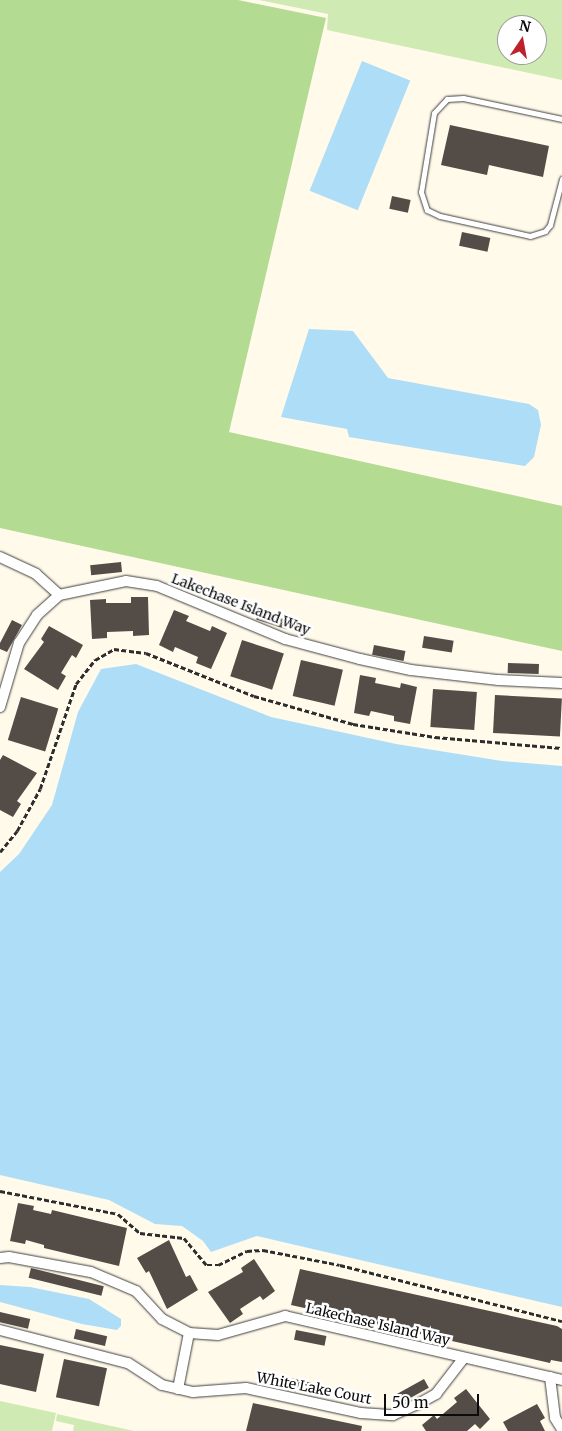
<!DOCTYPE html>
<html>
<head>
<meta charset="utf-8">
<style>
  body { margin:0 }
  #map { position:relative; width:562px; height:1431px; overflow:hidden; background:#fffaea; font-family:Merriweather,serif }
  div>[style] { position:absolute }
  .green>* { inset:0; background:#d0eab3 }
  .forest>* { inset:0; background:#b4db92 }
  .water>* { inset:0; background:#adddf7; transform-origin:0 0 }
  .building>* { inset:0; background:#544c47; transform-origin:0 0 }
  .path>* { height:2.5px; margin-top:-1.25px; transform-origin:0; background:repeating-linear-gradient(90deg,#2d2d2d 0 5px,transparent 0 7.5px) }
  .roads { filter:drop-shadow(0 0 1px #3e3e3e) drop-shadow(0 0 1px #3e3e3e) }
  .service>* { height:5px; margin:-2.5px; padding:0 2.5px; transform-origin:2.5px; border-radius:2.5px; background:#fff }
  .minor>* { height:10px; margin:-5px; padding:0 5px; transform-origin:5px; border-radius:5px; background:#fff }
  span { translate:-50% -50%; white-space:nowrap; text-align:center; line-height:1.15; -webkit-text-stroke:5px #fff; paint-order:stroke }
  .street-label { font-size:14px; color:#0b0b0b }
  .north { position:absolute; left:497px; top:15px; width:50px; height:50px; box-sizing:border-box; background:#fff; border:1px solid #9d9d9d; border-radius:50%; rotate:12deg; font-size:14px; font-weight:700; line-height:20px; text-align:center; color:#0b0b0b }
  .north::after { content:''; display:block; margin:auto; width:18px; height:22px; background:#be212b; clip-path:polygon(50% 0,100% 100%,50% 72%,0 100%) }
  .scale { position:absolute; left:384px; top:1394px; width:95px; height:22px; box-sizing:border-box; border:2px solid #0b0b0b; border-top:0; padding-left:6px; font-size:15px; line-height:18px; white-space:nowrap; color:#0b0b0b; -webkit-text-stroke:4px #fff; paint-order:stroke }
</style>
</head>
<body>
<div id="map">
  <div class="green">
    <i style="clip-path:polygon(evenodd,259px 0,562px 0,562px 80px,327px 30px,328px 14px,259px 0,507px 25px,537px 25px,537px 55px,507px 55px,507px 25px)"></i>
    <i style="clip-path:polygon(0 1401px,56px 1413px,52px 1431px,0 1431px)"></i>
    <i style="clip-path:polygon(57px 1414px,134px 1431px,73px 1431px,74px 1425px,56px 1421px)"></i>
  </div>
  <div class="forest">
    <i style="clip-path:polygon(0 0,238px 0,326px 18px,229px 432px,562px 506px,562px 651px,0 528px)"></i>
  </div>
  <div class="water">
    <i style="left:362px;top:61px;width:52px;height:140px;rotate:22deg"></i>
    <i style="clip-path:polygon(309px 329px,353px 331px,388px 378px,529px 404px,538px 410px,541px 425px,534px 457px,525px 466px,349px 437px,347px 429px,281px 417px)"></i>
    <i style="clip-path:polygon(136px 664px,271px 717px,396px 744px,502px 761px,562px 766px,562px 1307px,257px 1236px,211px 1252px,203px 1241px,182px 1226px,155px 1224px,109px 1200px,0 1175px,0 872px,19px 854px,52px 805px,78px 712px,101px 669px)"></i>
    <i style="clip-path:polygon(0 1285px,30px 1287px,89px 1299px,121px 1319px,121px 1326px,117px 1330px,82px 1324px,0 1302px)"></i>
  </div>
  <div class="building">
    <i style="clip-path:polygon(450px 125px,549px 146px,543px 177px,489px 165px,487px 175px,441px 165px)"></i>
    <i style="left:392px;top:196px;width:19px;height:13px;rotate:12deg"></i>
    <i style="left:462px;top:232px;width:29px;height:14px;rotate:12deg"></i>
    <i style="left:121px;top:562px;width:10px;height:31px;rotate:84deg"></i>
    <i style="clip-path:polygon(131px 597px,148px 597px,149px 635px,133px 636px,133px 631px,107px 632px,107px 638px,92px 639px,90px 600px,106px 599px,106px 603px,131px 603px)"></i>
    <i style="clip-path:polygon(174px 610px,189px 616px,186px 621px,210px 631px,212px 626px,227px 633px,211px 669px,196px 663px,198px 657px,175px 647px,173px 652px,159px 645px)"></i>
    <i style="left:259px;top:611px;width:32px;height:9px;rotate:18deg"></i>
    <i style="clip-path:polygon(12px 620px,22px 625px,7px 652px,0 649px,0 643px)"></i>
    <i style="clip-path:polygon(49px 626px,83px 645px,76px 658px,72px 655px,61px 673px,66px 676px,58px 690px,24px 669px,44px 642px,41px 639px)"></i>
    <i style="left:424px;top:636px;width:30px;height:12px;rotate:9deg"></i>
    <i style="left:242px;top:640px;width:44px;height:38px;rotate:18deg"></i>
    <i style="left:374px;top:645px;width:32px;height:10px;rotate:11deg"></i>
    <i style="left:301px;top:660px;width:43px;height:37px;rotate:13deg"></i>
    <i style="left:508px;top:663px;width:31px;height:10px;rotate:2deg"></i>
    <i style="clip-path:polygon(360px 675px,376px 678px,375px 683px,400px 688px,401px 683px,417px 687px,410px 724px,394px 721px,394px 716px,371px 711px,369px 716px,354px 713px)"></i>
    <i style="left:433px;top:689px;width:44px;height:38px;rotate:4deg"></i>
    <i style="left:495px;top:695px;width:67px;height:38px;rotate:3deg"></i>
    <i style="left:21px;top:697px;width:39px;height:45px;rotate:17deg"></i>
    <i style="clip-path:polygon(3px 755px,37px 773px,17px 801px,21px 804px,13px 817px,0 810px,0 760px)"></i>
    <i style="clip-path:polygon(18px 1203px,34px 1206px,33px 1210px,51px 1214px,52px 1210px,127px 1228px,119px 1266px,44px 1248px,44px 1245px,26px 1240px,25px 1244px,10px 1241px)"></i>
    <i style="clip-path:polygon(169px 1240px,186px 1277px,190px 1275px,198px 1290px,167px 1309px,149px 1271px,146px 1273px,137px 1258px)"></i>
    <i style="clip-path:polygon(254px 1259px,275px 1291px,263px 1300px,260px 1296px,240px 1309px,243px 1314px,230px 1323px,208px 1292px,243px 1272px,241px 1268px)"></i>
    <i style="left:31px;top:1268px;width:75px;height:10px;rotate:14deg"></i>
    <i style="clip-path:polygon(300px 1269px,557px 1326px,562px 1329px,562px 1362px,551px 1360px,550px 1363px,291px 1305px)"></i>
    <i style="left:0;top:1312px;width:31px;height:10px;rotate:13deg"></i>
    <i style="left:76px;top:1329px;width:32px;height:10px;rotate:13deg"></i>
    <i style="left:296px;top:1330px;width:31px;height:10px;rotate:11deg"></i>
    <i style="clip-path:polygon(0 1345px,44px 1354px,36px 1392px,0 1384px)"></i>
    <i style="left:64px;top:1359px;width:44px;height:39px;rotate:12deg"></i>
    <i style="left:282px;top:1376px;width:32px;height:9px;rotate:13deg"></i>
    <i style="left:424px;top:1379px;width:10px;height:31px;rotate:61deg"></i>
    <i style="clip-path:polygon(466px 1389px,490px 1419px,480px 1429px,475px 1424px,467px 1431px,426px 1431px,422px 1425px,434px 1415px,437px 1419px,457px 1402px,454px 1398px)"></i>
    <i style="clip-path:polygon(253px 1403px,362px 1426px,361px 1431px,246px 1431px)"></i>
    <i style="clip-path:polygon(537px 1404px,545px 1418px,540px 1421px,545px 1431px,508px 1431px,503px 1422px)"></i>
  </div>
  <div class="path">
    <i style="left:0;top:852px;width:27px;rotate:-51deg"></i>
    <i style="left:17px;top:831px;width:48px;rotate:-61.3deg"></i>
    <i style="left:40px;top:789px;width:111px;rotate:-71.1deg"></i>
    <i style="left:76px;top:684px;width:31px;rotate:-52deg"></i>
    <i style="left:95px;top:660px;width:22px;rotate:-30deg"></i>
    <i style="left:114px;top:649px;width:32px;rotate:7deg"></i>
    <i style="left:146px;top:653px;width:116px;rotate:21.7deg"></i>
    <i style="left:254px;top:696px;width:103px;rotate:15.8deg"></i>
    <i style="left:353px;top:724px;width:83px;rotate:9deg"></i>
    <i style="left:435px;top:737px;width:127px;rotate:5deg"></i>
    <i style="left:0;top:1191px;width:120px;rotate:11deg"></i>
    <i style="left:118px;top:1214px;width:29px;rotate:41deg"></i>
    <i style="left:140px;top:1233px;width:44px;rotate:6.5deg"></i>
    <i style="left:184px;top:1238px;width:35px;rotate:50deg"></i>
    <i style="left:207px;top:1265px;width:11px"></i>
    <i style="left:218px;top:1265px;width:32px;rotate:-26deg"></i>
    <i style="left:247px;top:1251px;width:16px;rotate:-4deg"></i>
    <i style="left:263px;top:1250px;width:78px;rotate:11deg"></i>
    <i style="left:340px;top:1265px;width:229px;rotate:14.2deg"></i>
  </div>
  <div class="roads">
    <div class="service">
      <i style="left:562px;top:119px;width:101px;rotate:-168deg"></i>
      <i style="left:463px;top:98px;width:16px;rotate:176deg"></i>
      <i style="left:447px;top:99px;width:19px;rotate:133deg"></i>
      <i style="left:434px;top:113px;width:80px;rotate:99.3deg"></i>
      <i style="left:421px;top:192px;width:19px;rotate:72deg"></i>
      <i style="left:427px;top:210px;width:14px;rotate:25deg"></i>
      <i style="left:440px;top:216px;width:92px;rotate:12.5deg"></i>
      <i style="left:530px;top:236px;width:16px;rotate:-18deg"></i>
      <i style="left:545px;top:231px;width:8px;rotate:-50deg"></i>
      <i style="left:550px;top:225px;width:48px;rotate:-75.4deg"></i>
    </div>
    <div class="minor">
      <i style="left:0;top:557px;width:40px;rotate:25deg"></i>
      <i style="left:36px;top:574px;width:31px;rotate:42deg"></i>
      <i style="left:0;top:707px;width:67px;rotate:-73.5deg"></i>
      <i style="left:19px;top:643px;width:33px;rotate:-57deg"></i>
      <i style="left:37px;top:615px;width:30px;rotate:-42deg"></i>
      <i style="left:59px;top:595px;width:68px;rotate:-11.8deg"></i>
      <i style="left:126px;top:581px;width:31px;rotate:9deg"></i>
      <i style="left:157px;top:586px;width:139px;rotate:22.5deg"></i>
      <i style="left:285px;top:639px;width:78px;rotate:14.9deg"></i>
      <i style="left:360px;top:659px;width:52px;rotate:12.2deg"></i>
      <i style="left:411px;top:670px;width:88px;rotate:6.6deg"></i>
      <i style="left:498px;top:680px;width:64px;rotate:2.7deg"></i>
      <i style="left:0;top:1258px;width:9px;rotate:-6deg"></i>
      <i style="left:9px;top:1257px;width:83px;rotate:10.4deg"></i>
      <i style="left:91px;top:1272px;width:49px;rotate:22.9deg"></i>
      <i style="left:136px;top:1291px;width:38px;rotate:47deg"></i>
      <i style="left:162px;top:1319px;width:30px;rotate:27deg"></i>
      <i style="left:189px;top:1333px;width:29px;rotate:4deg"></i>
      <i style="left:218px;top:1335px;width:70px;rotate:-15.8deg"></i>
      <i style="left:285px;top:1316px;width:284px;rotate:13deg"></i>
      <i style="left:0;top:1330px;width:132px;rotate:14.5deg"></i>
      <i style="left:128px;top:1363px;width:40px;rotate:32.9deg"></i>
      <i style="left:162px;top:1385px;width:32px;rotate:13deg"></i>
      <i style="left:193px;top:1392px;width:53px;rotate:-4.3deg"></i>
      <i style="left:246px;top:1388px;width:118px;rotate:12.3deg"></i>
      <i style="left:361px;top:1413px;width:32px;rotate:4deg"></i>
      <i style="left:393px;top:1415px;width:27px;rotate:-24deg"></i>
      <i style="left:418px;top:1404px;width:21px;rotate:-29deg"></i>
      <i style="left:436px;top:1394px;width:44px;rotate:-52.4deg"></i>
      <i style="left:550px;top:1377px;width:41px;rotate:83deg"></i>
      <i style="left:555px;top:1418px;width:13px;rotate:58deg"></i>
      <i style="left:178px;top:1389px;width:57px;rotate:-78.9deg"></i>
    </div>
  </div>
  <div class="street-label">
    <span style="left:241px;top:604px;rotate:21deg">Lakechase Island Way</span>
    <span style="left:378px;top:1324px;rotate:13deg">Lakechase Island Way</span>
    <span style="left:314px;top:1388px;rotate:11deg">White Lake Court</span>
  </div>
  <div class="north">N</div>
  <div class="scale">50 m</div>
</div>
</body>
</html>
